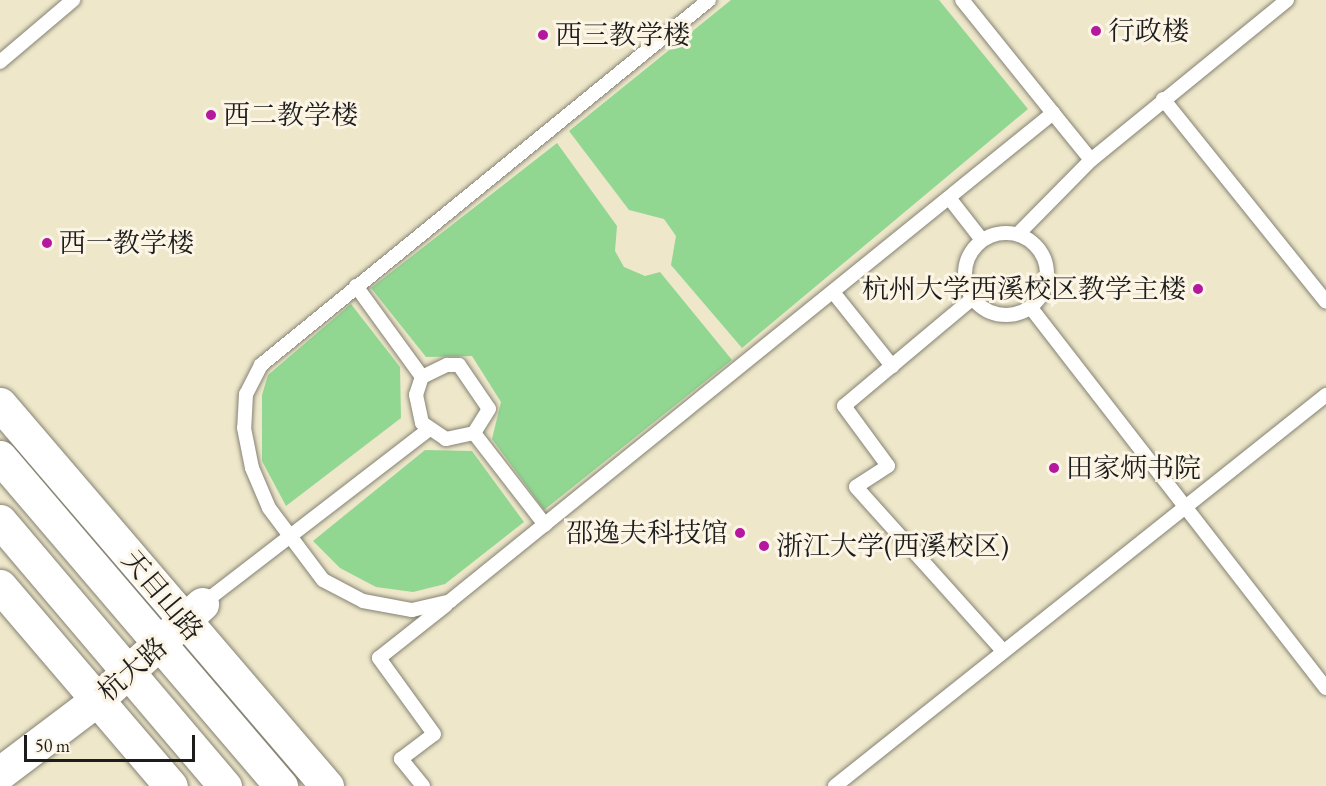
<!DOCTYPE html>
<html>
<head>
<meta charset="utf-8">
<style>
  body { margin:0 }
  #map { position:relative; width:1326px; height:786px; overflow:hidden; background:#eee7ca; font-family:"EB Garamond","Noto Serif SC",serif }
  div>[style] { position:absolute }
  .green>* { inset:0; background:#91d792 }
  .roads { filter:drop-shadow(0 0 2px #858273) drop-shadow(0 0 2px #858273) }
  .lane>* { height:14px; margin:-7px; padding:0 7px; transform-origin:7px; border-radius:7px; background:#fff }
  .lane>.ring { margin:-7px; padding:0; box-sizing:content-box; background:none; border:14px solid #fff; border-radius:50% }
  .secondary>* { height:33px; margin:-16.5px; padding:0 16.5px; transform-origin:16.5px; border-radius:16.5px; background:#fff }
  .primary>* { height:33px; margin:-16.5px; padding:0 16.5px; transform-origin:16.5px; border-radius:16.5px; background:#fff }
  .dots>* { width:16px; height:16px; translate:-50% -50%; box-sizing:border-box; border:3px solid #fcf5e5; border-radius:50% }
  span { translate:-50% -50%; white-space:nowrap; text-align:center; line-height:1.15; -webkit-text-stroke:6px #fcf5e5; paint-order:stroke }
  .poi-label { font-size:27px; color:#1c1c1c }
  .left { translate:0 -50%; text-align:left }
  .right { translate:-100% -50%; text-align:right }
  .street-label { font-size:27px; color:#1c1c1c }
  .scale { position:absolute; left:24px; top:735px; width:171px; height:27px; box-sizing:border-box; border:3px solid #1c1c1c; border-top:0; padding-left:8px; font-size:18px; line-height:21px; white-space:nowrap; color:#1c1c1c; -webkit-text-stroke:4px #fcf5e5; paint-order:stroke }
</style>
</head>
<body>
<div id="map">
  <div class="green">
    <i style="clip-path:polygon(731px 0,939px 0,1028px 109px,742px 348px,671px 265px,676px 236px,664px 219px,629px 210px,569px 131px)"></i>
    <i style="clip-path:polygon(557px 143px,617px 226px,615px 251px,624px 267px,645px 276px,660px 272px,732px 360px,544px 510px,492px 439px,501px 402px,472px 356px,426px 357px,371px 288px)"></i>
    <i style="clip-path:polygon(351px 304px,400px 367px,401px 418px,286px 506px,262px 461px,262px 395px,268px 375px)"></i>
    <i style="clip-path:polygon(425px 450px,472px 451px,524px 522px,445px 584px,413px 592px,376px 587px,340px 568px,313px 541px)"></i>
  </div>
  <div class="roads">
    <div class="lane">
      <i style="left:709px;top:0;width:578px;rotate:140.83deg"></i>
      <i style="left:261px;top:365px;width:33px;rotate:117deg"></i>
      <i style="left:246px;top:394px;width:34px;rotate:93deg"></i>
      <i style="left:244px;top:428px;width:41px;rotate:78.7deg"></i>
      <i style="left:252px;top:468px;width:43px;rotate:67deg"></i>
      <i style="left:269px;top:508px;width:90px;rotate:53.1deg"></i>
      <i style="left:323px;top:580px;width:45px;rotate:27.7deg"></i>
      <i style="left:363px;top:601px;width:50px;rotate:10.4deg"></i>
      <i style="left:412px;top:610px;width:39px;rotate:-13deg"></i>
      <i style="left:450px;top:601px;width:776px;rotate:-38.98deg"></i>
      <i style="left:1053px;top:113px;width:145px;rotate:-128.8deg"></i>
      <i style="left:0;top:62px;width:96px;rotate:-40.3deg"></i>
      <i style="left:1163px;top:99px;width:260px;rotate:51.2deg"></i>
      <i style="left:1053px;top:113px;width:60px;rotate:51deg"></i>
      <i style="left:950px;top:199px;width:52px;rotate:52deg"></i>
      <i class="ring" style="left:965px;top:233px;width:68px;height:68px"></i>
      <i style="left:1018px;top:234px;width:104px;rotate:-45.4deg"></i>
      <i style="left:1091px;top:160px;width:253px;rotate:-39.2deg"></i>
      <i style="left:356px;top:286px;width:112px;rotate:54deg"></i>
      <i style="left:833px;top:292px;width:95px;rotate:51.4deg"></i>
      <i style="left:973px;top:298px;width:168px;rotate:140.1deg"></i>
      <i style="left:844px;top:406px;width:74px;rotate:53.7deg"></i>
      <i style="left:888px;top:466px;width:38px;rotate:147deg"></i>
      <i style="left:856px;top:487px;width:219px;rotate:48.1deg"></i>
      <i style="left:1031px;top:308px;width:481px;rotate:52.2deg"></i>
      <i style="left:447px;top:365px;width:12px"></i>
      <i style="left:459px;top:365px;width:53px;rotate:55.7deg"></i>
      <i style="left:489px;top:409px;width:28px;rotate:122deg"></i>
      <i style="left:474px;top:433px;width:29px;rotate:168deg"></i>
      <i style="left:446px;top:439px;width:29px;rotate:-146deg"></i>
      <i style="left:422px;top:423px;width:29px;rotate:-102deg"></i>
      <i style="left:416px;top:395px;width:19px;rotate:-72deg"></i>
      <i style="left:422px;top:377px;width:28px;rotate:-26deg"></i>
      <i style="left:474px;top:433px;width:116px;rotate:52.3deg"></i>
      <i style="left:202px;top:604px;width:285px;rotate:-37.6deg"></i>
      <i style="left:423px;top:786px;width:35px;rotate:-129deg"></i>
      <i style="left:401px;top:759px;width:41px;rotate:-37.1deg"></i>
      <i style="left:434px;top:734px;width:94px;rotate:-125.9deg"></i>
      <i style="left:379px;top:658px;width:85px;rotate:-38.3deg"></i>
      <i style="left:835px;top:786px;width:628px;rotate:-38.53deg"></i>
    </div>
    <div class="secondary">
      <i style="left:0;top:404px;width:503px;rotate:49.44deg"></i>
      <i style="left:0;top:586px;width:263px;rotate:49.5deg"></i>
      <i style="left:0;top:773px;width:123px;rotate:-37.1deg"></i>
      <i style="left:98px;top:699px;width:141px;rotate:-42.4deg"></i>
    </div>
    <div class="primary">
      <i style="left:0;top:457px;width:433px;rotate:49.5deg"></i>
      <i style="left:0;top:521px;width:348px;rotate:49.7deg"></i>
    </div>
  </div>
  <div class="dots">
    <i style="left:1096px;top:31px;background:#b5179e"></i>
    <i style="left:543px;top:35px;background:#b5179e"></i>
    <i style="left:211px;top:115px;background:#b5179e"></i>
    <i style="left:47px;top:243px;background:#b5179e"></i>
    <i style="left:1198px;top:289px;background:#b5179e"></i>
    <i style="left:1054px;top:468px;background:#b5179e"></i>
    <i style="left:740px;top:533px;background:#b5179e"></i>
    <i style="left:764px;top:546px;background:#b5179e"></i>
  </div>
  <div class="poi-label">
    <span class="left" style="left:1108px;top:31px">行政楼</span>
    <span class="left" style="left:555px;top:35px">西三教学楼</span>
    <span class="left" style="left:223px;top:115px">西二教学楼</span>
    <span class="left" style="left:59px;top:243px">西一教学楼</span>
    <span class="right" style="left:1186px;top:289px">杭州大学西溪校区教学主楼</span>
    <span class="left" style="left:1066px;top:468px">田家炳书院</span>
    <span class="right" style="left:728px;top:533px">邵逸夫科技馆</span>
    <span class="left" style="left:776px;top:546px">浙江大学(西溪校区)</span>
  </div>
  <div class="street-label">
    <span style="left:163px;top:595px;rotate:50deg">天目山路</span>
    <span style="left:132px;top:669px;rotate:-41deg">杭大路</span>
  </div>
  <div class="scale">50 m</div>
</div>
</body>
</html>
